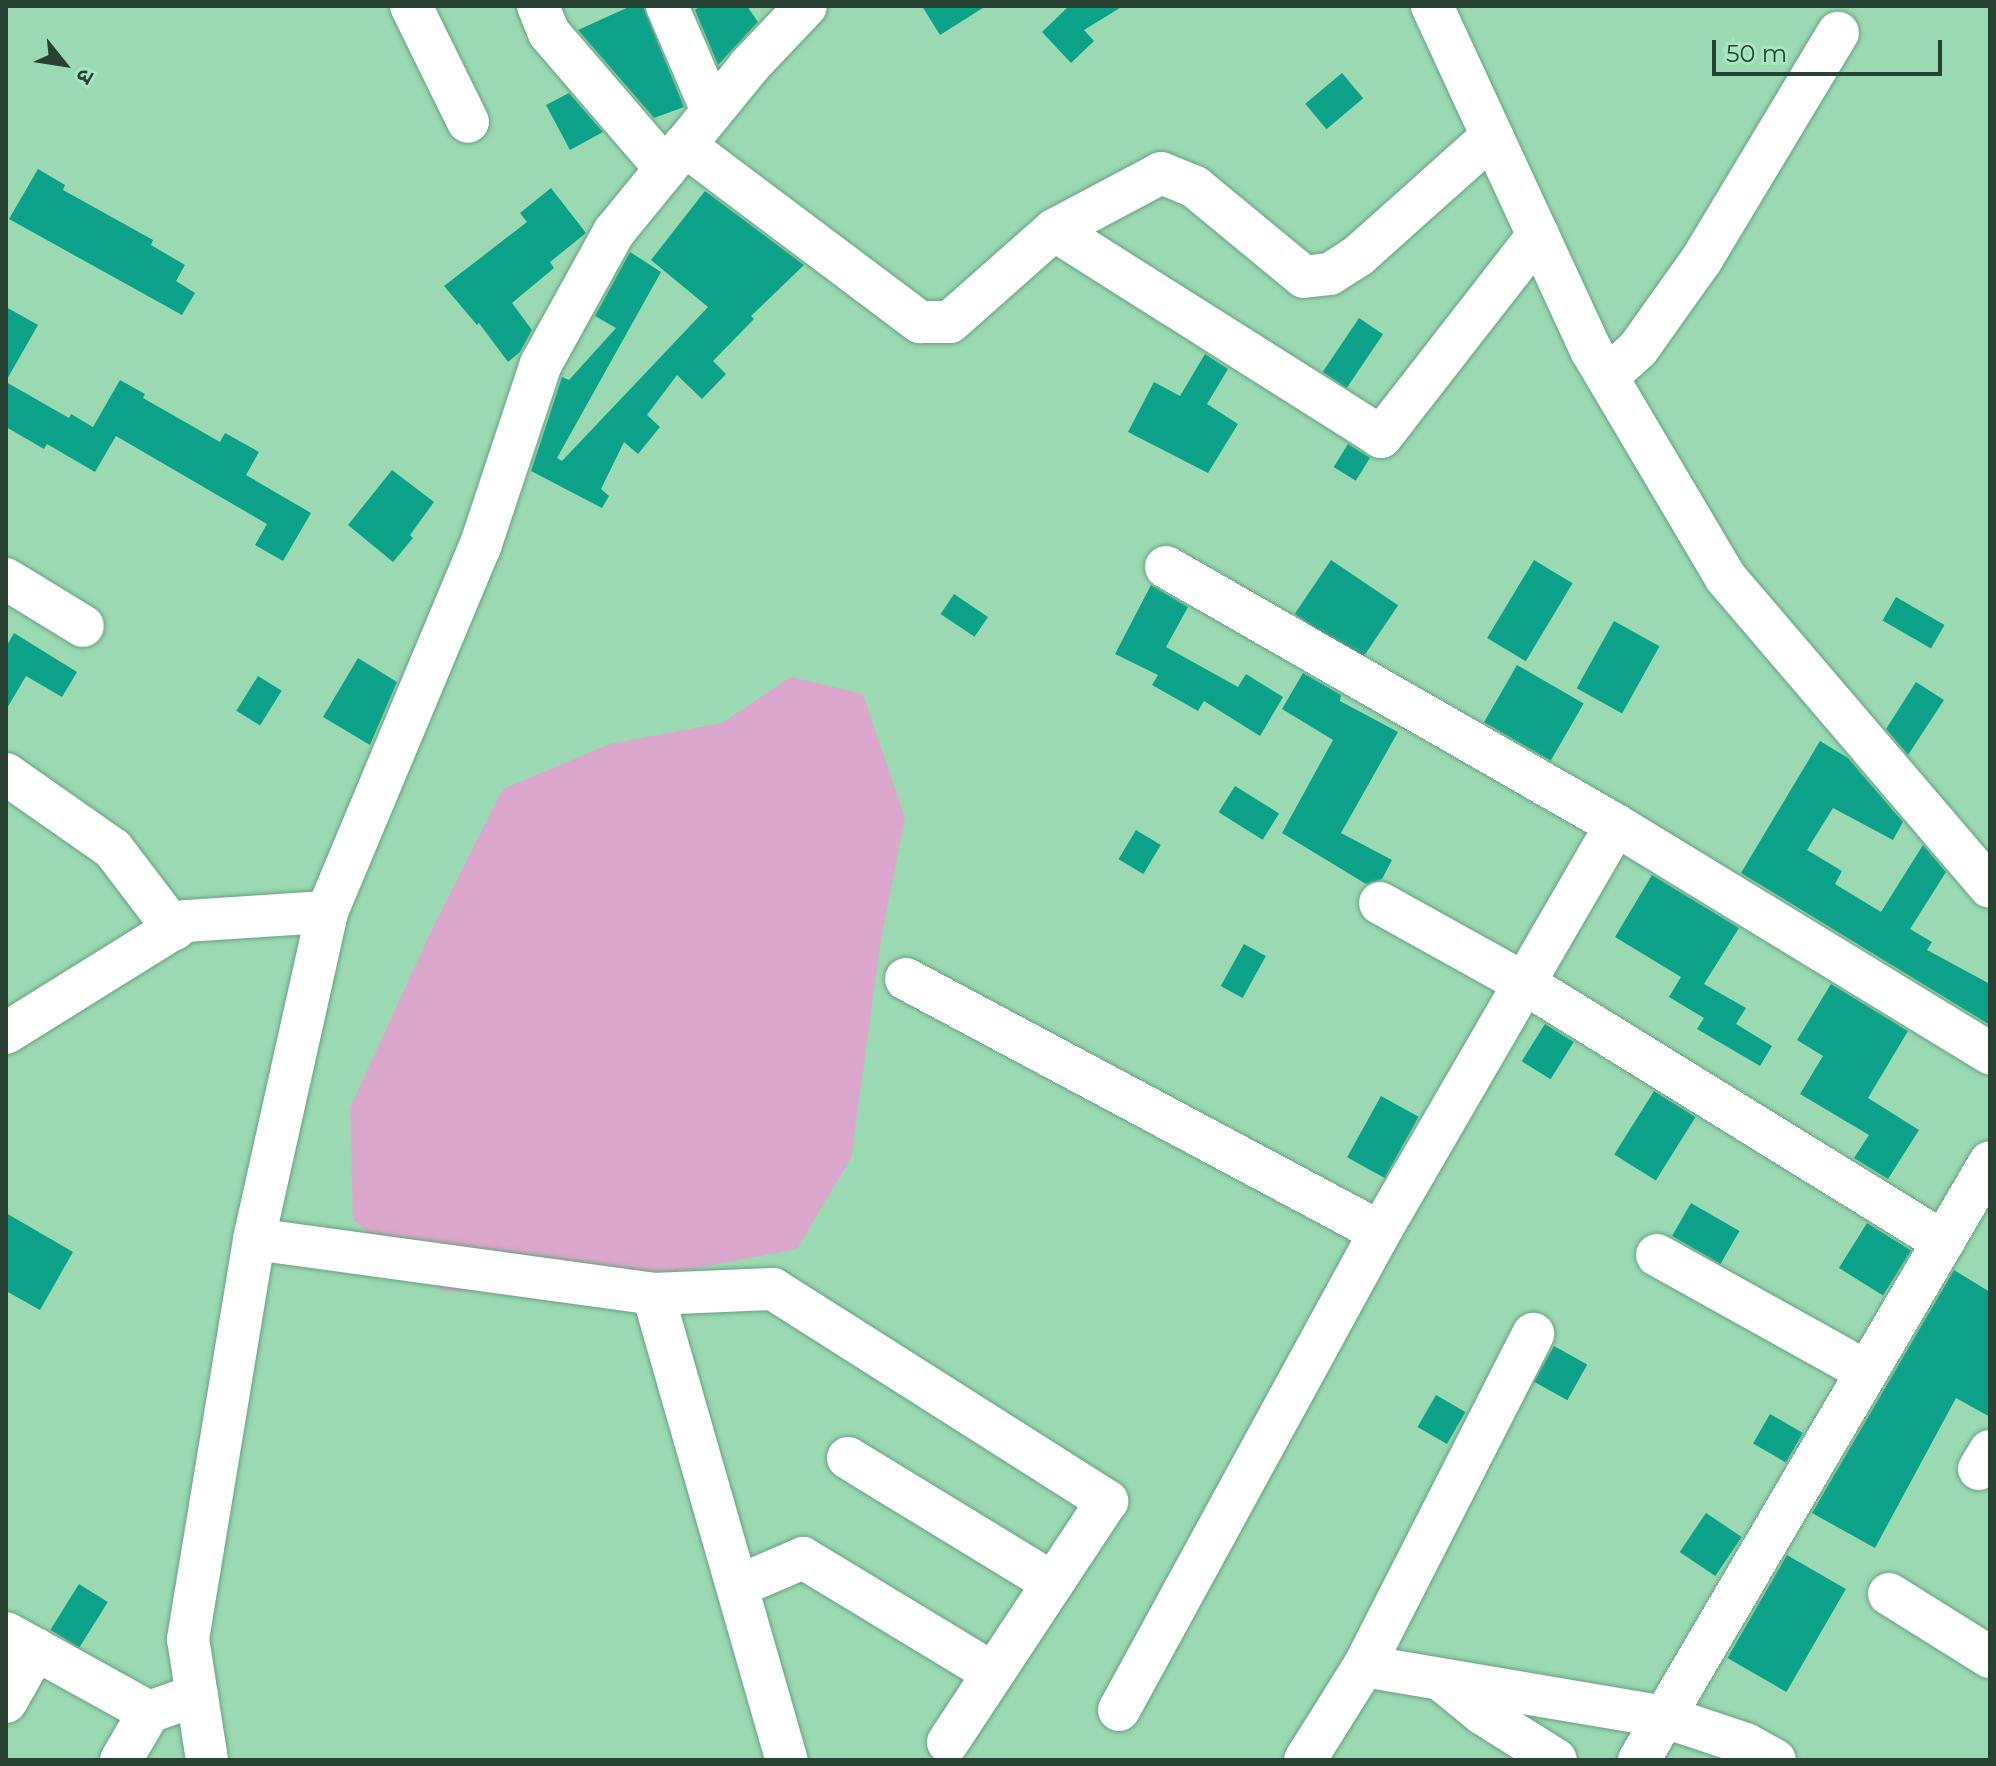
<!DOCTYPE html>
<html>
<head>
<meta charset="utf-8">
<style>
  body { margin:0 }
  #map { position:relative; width:1996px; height:1766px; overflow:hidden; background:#9bd9b3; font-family:Montserrat,"Noto Sans Devanagari",sans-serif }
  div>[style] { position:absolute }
  .green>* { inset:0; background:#dba7cc }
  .building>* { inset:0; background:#0ca28a; transform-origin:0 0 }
  .roads { filter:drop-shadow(0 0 2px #66a27f) drop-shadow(0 0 2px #66a27f) }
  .minor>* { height:42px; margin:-21px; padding:0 21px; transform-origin:21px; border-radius:21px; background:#fff }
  span { translate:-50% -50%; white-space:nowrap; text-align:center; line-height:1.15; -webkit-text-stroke:6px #a7e6c0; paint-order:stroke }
  .frame { position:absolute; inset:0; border:8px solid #284233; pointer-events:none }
  .north { position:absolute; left:24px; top:24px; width:80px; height:80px; -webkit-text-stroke:6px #a7e6c0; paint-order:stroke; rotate:120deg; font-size:22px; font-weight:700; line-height:32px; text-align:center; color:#284233 }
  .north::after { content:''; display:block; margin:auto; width:28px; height:36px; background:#284233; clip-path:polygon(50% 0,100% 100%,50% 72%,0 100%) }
  .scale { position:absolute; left:1712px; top:40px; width:230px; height:36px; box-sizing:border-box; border:4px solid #284233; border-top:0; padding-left:10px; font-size:24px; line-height:28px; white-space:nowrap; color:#284233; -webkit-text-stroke:6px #a7e6c0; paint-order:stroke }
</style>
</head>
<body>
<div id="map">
  <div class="green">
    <i style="clip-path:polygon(791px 677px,863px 694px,905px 818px,881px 940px,851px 1158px,797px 1249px,555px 1295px,442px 1291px,353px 1220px,350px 1108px,433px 927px,503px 789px,610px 744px,722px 723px)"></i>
  </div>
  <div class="building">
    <i style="clip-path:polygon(631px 6px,643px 6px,684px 107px,654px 118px,578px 30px)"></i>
    <i style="clip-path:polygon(700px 6px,747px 6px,758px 22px,718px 65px,695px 10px)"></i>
    <i style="clip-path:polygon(922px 6px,986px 6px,940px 35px)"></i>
    <i style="clip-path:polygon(1069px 6px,1123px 6px,1084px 30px,1094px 41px,1071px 63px,1042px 32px)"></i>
    <i style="left:1342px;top:73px;width:33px;height:48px;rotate:50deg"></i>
    <i style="clip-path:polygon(569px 93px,603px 132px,570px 150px,546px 105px)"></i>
    <i style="clip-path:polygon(38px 169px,65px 185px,63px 190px,153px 240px,151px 245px,185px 265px,176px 281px,195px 293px,182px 315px,9px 219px)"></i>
    <i style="clip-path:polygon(551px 188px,586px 233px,550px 262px,554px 268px,512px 303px,532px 330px,520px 352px,508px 362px,479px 323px,477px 325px,444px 286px,527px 222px,520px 213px)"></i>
    <i style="clip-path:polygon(705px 191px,804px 265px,751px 316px,754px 319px,713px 361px,726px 374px,702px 399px,677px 375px,647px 415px,660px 427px,638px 454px,624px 442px,601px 489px,609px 496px,602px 508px,531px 471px,562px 377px,569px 380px,616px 328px,595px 316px,630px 252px,661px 272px,557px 458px,562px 461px,708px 307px,651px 260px)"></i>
    <i style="clip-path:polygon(6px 307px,38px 325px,6px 381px)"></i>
    <i style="left:1359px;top:318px;width:29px;height:65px;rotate:34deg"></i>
    <i style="clip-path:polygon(1205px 354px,1228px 369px,1207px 404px,1238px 424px,1208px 473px,1128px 432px,1154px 382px,1180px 396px)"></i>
    <i style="clip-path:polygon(120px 380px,145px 394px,143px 398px,220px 442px,225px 433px,259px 452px,246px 475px,311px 513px,283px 561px,255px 545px,267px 524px,116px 436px,95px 472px,47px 444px,44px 449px,6px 427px,6px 382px,69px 418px,71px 414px,93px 427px)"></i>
    <i style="left:1348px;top:444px;width:26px;height:27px;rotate:32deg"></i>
    <i style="clip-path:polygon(392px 470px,434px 502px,410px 535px,413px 538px,393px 562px,348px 525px)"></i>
    <i style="left:1331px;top:560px;width:81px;height:65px;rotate:34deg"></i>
    <i style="left:1534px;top:560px;width:45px;height:91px;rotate:31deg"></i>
    <i style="clip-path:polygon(1151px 585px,1188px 607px,1166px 647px,1238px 687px,1246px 674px,1283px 697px,1260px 736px,1204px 701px,1198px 711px,1152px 685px,1158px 675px,1115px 654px)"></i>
    <i style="left:954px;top:594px;width:41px;height:24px;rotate:34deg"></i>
    <i style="left:1896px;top:597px;width:56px;height:27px;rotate:30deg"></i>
    <i style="left:1614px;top:621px;width:52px;height:77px;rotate:29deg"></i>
    <i style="clip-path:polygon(14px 633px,77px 672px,62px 697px,26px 676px,6px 710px,6px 647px)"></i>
    <i style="clip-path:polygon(358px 658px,397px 682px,370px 745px,323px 717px)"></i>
    <i style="left:1517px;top:665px;width:77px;height:66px;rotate:30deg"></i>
    <i style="clip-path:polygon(1303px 673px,1341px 695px,1340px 701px,1398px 732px,1341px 833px,1392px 860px,1382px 879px,1366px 884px,1282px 833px,1333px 740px,1282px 709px)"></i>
    <i style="left:258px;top:676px;width:28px;height:41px;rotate:32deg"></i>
    <i style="clip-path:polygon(1916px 682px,1944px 700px,1908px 755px,1886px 729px)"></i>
    <i style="clip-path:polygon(1820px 741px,1848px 758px,1903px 822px,1893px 840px,1833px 808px,1807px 850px,1842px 871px,1835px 884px,1881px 912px,1923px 845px,1946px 872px,1910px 929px,1932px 942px,1927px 950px,1990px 984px,1990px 1025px,1741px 873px)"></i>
    <i style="left:1235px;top:786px;width:52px;height:31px;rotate:32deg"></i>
    <i style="left:1136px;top:830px;width:29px;height:34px;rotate:31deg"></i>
    <i style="clip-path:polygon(1652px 875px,1739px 928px,1704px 984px,1746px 1008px,1736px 1024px,1772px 1046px,1760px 1066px,1697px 1029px,1704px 1018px,1669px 997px,1681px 977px,1615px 937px)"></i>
    <i style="left:1244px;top:944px;width:25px;height:48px;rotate:29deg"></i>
    <i style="clip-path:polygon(1831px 984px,1908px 1031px,1868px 1098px,1919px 1130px,1888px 1179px,1854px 1158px,1869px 1135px,1800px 1094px,1823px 1056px,1797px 1040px)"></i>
    <i style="left:1545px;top:1024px;width:34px;height:44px;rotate:32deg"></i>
    <i style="left:1654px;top:1091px;width:49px;height:75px;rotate:32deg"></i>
    <i style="left:1381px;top:1096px;width:43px;height:70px;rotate:29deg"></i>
    <i style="left:1691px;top:1203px;width:56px;height:38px;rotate:30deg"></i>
    <i style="clip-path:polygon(6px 1213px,73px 1252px,40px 1310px,6px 1291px)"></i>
    <i style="left:1867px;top:1223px;width:52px;height:53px;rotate:32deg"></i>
    <i style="clip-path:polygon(1954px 1270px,1990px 1292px,1990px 1417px,1956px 1398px,1875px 1548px,1812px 1513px)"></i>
    <i style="left:1554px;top:1346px;width:38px;height:41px;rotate:29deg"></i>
    <i style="left:1436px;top:1395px;width:34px;height:37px;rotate:30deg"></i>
    <i style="left:1770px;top:1414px;width:38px;height:34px;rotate:30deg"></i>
    <i style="left:1706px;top:1513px;width:43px;height:47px;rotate:34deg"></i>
    <i style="left:1787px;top:1555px;width:68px;height:119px;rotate:30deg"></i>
    <i style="left:79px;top:1584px;width:34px;height:54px;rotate:32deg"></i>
  </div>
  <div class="roads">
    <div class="minor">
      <i style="left:411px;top:6px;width:129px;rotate:63.8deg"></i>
      <i style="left:538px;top:6px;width:29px;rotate:68deg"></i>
      <i style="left:549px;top:33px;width:179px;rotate:49.3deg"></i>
      <i style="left:667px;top:6px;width:114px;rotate:66.8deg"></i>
      <i style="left:1432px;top:6px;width:379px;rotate:65.2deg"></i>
      <i style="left:1591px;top:350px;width:265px;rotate:59.4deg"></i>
      <i style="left:1726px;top:578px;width:406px;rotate:49.5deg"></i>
      <i style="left:684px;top:145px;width:295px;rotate:36.9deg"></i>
      <i style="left:920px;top:322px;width:30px"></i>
      <i style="left:950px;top:322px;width:139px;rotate:-41.5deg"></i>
      <i style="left:1054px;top:230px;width:121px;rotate:-28deg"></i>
      <i style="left:1161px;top:173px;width:37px;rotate:22deg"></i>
      <i style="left:1195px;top:187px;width:141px;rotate:39.5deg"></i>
      <i style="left:1304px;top:277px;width:26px;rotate:-7deg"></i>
      <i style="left:1330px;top:274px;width:33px;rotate:-33deg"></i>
      <i style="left:1358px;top:256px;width:180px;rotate:-41.8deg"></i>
      <i style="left:1054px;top:230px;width:387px;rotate:32.3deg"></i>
      <i style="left:1381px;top:437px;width:256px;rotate:-52.1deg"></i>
      <i style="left:1607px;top:377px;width:42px;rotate:-42.1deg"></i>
      <i style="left:1638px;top:349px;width:110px;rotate:-54.6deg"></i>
      <i style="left:1702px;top:259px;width:264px;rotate:-59deg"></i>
      <i style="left:1166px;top:567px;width:519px;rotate:29.83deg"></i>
      <i style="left:1616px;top:825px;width:438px;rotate:31.4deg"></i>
      <i style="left:6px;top:579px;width:90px;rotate:31.4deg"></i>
      <i style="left:6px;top:774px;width:131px;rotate:35deg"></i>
      <i style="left:113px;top:849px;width:101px;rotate:52.7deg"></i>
      <i style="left:1380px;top:903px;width:165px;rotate:29.1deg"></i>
      <i style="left:1524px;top:983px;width:493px;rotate:31.7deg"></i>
      <i style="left:906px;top:979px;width:537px;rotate:28.09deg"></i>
      <i style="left:6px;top:1033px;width:212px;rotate:-31.9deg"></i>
      <i style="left:186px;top:921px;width:141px;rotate:-3.7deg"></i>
      <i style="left:254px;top:1239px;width:403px;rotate:7.8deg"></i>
      <i style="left:653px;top:1294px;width:120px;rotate:-2.4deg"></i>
      <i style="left:773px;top:1289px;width:396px;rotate:32.4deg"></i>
      <i style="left:1107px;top:1501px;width:289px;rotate:123.4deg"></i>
      <i style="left:1657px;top:1255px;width:240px;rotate:29.1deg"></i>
      <i style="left:653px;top:1294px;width:485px;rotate:74deg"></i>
      <i style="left:848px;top:1458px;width:240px;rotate:31.4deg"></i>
      <i style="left:1979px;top:1469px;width:21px;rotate:-59deg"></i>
      <i style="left:738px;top:1586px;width:71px;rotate:-23.3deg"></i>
      <i style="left:803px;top:1558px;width:222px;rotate:31.2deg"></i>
      <i style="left:1889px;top:1594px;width:119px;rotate:32deg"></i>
      <i style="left:6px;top:1633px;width:163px;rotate:28.9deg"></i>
      <i style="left:149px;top:1712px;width:51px;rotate:-19.5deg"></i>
      <i style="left:1364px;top:1666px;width:305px;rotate:9.6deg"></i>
      <i style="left:1665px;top:1717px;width:85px;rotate:18.4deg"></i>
      <i style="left:1746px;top:1744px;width:33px;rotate:29deg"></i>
      <i style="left:1445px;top:1683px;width:49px;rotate:39.2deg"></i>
      <i style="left:1483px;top:1714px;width:86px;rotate:32.2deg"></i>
      <i style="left:6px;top:1702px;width:61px;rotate:-60.5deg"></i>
      <i style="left:1119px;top:1710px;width:545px;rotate:-61.36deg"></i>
      <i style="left:1380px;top:1232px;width:470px;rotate:-59.9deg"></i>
      <i style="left:121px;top:1760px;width:56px;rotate:-59.7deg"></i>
      <i style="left:207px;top:1760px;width:122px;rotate:-98.9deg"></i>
      <i style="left:188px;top:1639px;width:405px;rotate:-80.6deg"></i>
      <i style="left:254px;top:1239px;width:335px;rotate:-77.4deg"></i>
      <i style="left:327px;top:912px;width:396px;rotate:-67.3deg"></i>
      <i style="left:480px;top:547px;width:193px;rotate:-71.6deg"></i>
      <i style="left:541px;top:364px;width:151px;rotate:-61.1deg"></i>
      <i style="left:614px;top:232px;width:215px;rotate:-50.8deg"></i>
      <i style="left:750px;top:65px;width:81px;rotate:-46.5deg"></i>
      <i style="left:1305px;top:1760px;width:111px;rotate:-57.9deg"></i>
      <i style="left:1364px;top:1666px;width:373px;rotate:-63deg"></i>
      <i style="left:1639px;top:1760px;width:693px;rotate:-59.59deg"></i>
    </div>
  </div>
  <div class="frame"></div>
  <div class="north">उ</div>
  <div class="scale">50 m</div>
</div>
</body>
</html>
